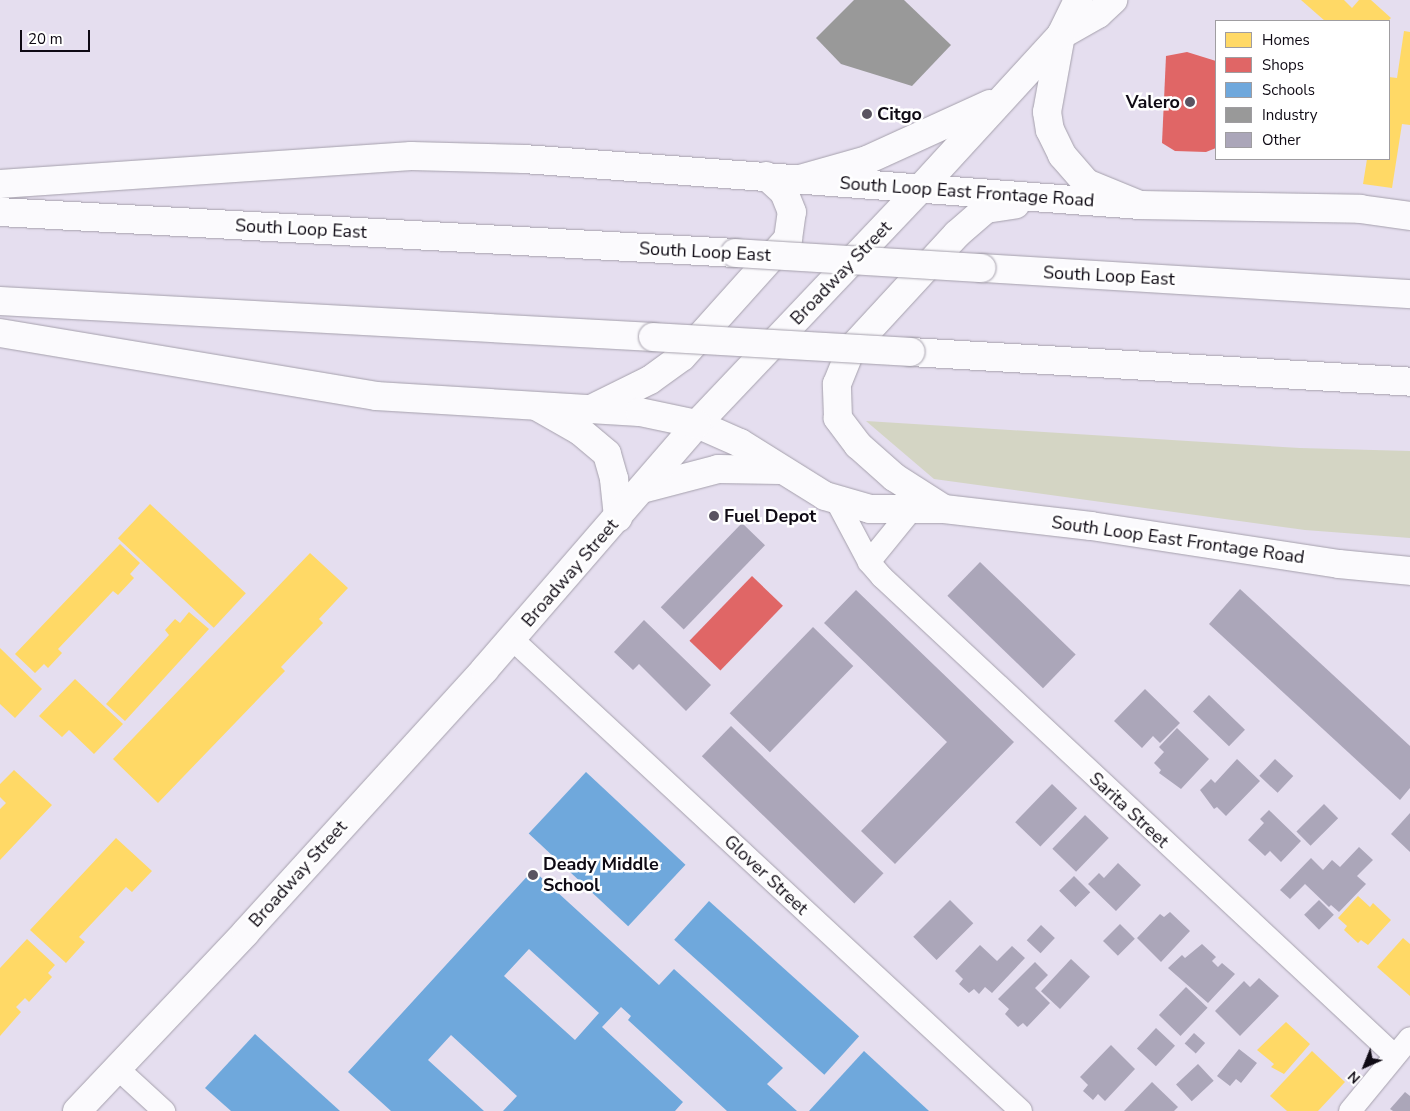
<!DOCTYPE html>
<html>
<head>
<meta charset="utf-8">
<style>
  body { margin:0 }
  #map { position:relative; width:1410px; height:1111px; overflow:hidden; background:#e5deef; font-family:"Nunito Sans",sans-serif }
  div>[style] { position:absolute }
  .green>* { inset:0; background:#d4d5c4 }
  .homes>* { inset:0; background:#ffd966; transform-origin:0 0 }
  .shops>* { inset:0; background:#e06666; transform-origin:0 0 }
  .schools>* { inset:0; background:#6fa8dc; transform-origin:0 0 }
  .industry>* { inset:0; background:#999 }
  .building>* { inset:0; background:#aba6b9; transform-origin:0 0 }
  .roads { filter:drop-shadow(0 0 1px #a5a0ac) drop-shadow(0 0 1px #a5a0ac) }
  .street>* { height:22px; margin:-11px; padding:0 11px; transform-origin:11px; border-radius:11px; background:#fbfafd }
  .secondary>* { height:28px; margin:-14px; padding:0 14px; transform-origin:14px; border-radius:14px; background:#fbfafd }
  .primary>* { height:28px; margin:-14px; padding:0 14px; transform-origin:14px; border-radius:14px; background:#fbfafd }
  .highway>* { height:28px; margin:-14px; padding:0 14px; transform-origin:14px; border-radius:14px; background:#fbfafd }
  .bridges { filter:drop-shadow(0 0 1px #a5a0ac) drop-shadow(0 0 1px #a5a0ac) }
  .highway-bridge>* { height:28px; margin:-14px; padding:0 14px; transform-origin:14px; border-radius:14px; background:#fbfafd }
  .dots>* { width:14px; height:14px; translate:-50% -50%; box-sizing:border-box; border:2px solid #fff; border-radius:50% }
  span { translate:-50% -50%; white-space:nowrap; text-align:center; line-height:1.15; -webkit-text-stroke:5px #fff; paint-order:stroke }
  .poi-label { font-size:18px; color:#0f0a14; font-weight:700 }
  .right { translate:-100% -50%; text-align:right }
  .left { translate:0 -50%; text-align:left }
  .street-label { font-size:18px; color:#0f0a14 }
  .legend { position:absolute; left:1215px; top:20px; width:175px; height:140px; box-sizing:border-box; background:#fff; border:1px solid #9f9da1; margin:0; padding:6px 9px; list-style:none; font-size:15px; color:#0f0a14 }
  .legend li { display:flex; align-items:center; gap:10px; height:25px }
  .legend b { width:25px; border:1px solid #9f9da1 }
  .north { position:absolute; left:1340px; top:1041px; width:50px; height:50px; -webkit-text-stroke:4px #fff; paint-order:stroke; rotate:224deg; font-size:14px; font-weight:700; line-height:20px; text-align:center; color:#0f0a14 }
  .north::after { content:''; display:block; margin:auto; width:18px; height:22px; background:#0f0a14; clip-path:polygon(50% 0,100% 100%,50% 72%,0 100%) }
  .scale { position:absolute; left:20px; top:30px; width:70px; height:22px; box-sizing:border-box; border:2px solid #0f0a14; border-top:0; padding-left:6px; font-size:15px; line-height:18px; white-space:nowrap; color:#0f0a14; -webkit-text-stroke:4px #fff; paint-order:stroke }
</style>
</head>
<body>
<div id="map">
  <div class="green">
    <i style="clip-path:polygon(866px 421px,1300px 448px,1410px 451px,1410px 538px,1305px 530px,934px 479px)"></i>
  </div>
  <div class="homes">
    <i style="clip-path:polygon(1301px 0,1344px 0,1352px 8px,1359px 0,1371px 0,1391px 18px,1388px 21px,1325px 21px)"></i>
    <i style="clip-path:polygon(1404px 31px,1410px 32px,1410px 125px,1402px 124px,1392px 188px,1363px 184px,1367px 159px,1389px 159px,1389px 77px,1397px 78px)"></i>
    <i style="left:150px;top:504px;width:131px;height:47px;rotate:43deg"></i>
    <i style="clip-path:polygon(120px 544px,140px 563px,130px 574px,134px 578px,118px 595px,113px 591px,58px 649px,62px 653px,48px 668px,44px 664px,35px 673px,15px 654px)"></i>
    <i style="clip-path:polygon(310px 553px,348px 588px,319px 619px,323px 623px,281px 667px,285px 671px,158px 803px,113px 759px)"></i>
    <i style="clip-path:polygon(189px 612px,209px 629px,125px 721px,106px 704px,169px 635px,165px 630px,175px 619px,180px 623px)"></i>
    <i style="clip-path:polygon(0 648px,42px 689px,15px 718px,0 704px)"></i>
    <i style="clip-path:polygon(75px 679px,123px 724px,94px 754px,69px 730px,62px 737px,39px 716px)"></i>
    <i style="clip-path:polygon(14px 770px,52px 805px,0 860px,0 809px,6px 803px,0 797px,0 784px)"></i>
    <i style="clip-path:polygon(116px 838px,152px 871px,132px 892px,126px 887px,79px 937px,85px 942px,66px 963px,30px 930px)"></i>
    <i style="clip-path:polygon(1358px 896px,1370px 907px,1373px 903px,1391px 920px,1368px 945px,1361px 940px,1358px 943px,1344px 930px,1347px 926px,1338px 918px)"></i>
    <i style="clip-path:polygon(1403px 938px,1410px 944px,1410px 996px,1377px 967px)"></i>
    <i style="clip-path:polygon(27px 939px,55px 965px,48px 973px,52px 977px,29px 1002px,25px 998px,16px 1007px,21px 1012px,0 1036px,0 968px)"></i>
    <i style="clip-path:polygon(1286px 1022px,1310px 1044px,1284px 1074px,1271px 1067px,1274px 1064px,1257px 1050px)"></i>
    <i style="clip-path:polygon(1312px 1051px,1345px 1082px,1318px 1111px,1287px 1111px,1270px 1096px)"></i>
  </div>
  <div class="shops">
    <i style="clip-path:polygon(1187px 52px,1216px 61px,1216px 148px,1206px 152px,1175px 151px,1162px 143px,1166px 56px)"></i>
    <i style="left:752px;top:576px;width:43px;height:90px;rotate:44deg"></i>
  </div>
  <div class="schools">
    <i style="left:586px;top:772px;width:136px;height:84px;rotate:43deg"></i>
    <i style="clip-path:polygon(evenodd,533px 870px,659px 985px,674px 969px,783px 1068px,767px 1084px,797px 1111px,727px 1111px,628px 1020px,631px 1016px,621px 1007px,602px 1027px,683px 1102px,675px 1111px,503px 1111px,517px 1096px,451px 1035px,428px 1060px,484px 1111px,391px 1111px,348px 1072px,533px 870px,529px 949px,599px 1013px,575px 1040px,504px 976px,529px 949px)"></i>
    <i style="left:709px;top:901px;width:202px;height:52px;rotate:42deg"></i>
    <i style="clip-path:polygon(255px 1034px,340px 1111px,231px 1111px,205px 1088px)"></i>
    <i style="clip-path:polygon(864px 1051px,929px 1111px,809px 1111px)"></i>
  </div>
  <div class="industry">
    <i style="clip-path:polygon(854px 0,904px 0,951px 45px,912px 86px,841px 64px,816px 38px)"></i>
  </div>
  <div class="building">
    <i style="left:742px;top:523px;width:32px;height:117px;rotate:44deg"></i>
    <i style="left:980px;top:562px;width:133px;height:47px;rotate:44deg"></i>
    <i style="clip-path:polygon(1240px 589px,1410px 746px,1410px 788px,1400px 800px,1209px 624px)"></i>
    <i style="clip-path:polygon(856px 590px,1014px 742px,895px 864px,861px 831px,947px 742px,824px 623px)"></i>
    <i style="clip-path:polygon(644px 620px,711px 685px,686px 711px,639px 664px,633px 670px,614px 652px)"></i>
    <i style="left:813px;top:627px;width:56px;height:120px;rotate:44deg"></i>
    <i style="clip-path:polygon(1145px 689px,1180px 723px,1160px 743px,1153px 736px,1142px 748px,1114px 721px)"></i>
    <i style="left:1209px;top:695px;width:50px;height:23px;rotate:44deg"></i>
    <i style="left:731px;top:726px;width:212px;height:42px;rotate:44deg"></i>
    <i style="clip-path:polygon(1177px 728px,1209px 759px,1181px 789px,1159px 773px,1161px 770px,1154px 763px,1164px 752px,1159px 747px)"></i>
    <i style="clip-path:polygon(1237px 759px,1260px 781px,1226px 816px,1217px 807px,1214px 809px,1200px 790px,1211px 779px,1215px 783px)"></i>
    <i style="left:1275px;top:759px;width:25px;height:23px;rotate:43deg"></i>
    <i style="left:1052px;top:784px;width:35px;height:53px;rotate:44deg"></i>
    <i style="left:1324px;top:804px;width:20px;height:39px;rotate:45deg"></i>
    <i style="clip-path:polygon(1269px 810px,1301px 841px,1281px 862px,1270px 851px,1265px 856px,1248px 840px,1264px 823px,1260px 819px)"></i>
    <i style="clip-path:polygon(1410px 813px,1410px 852px,1391px 834px)"></i>
    <i style="left:1085px;top:815px;width:33px;height:47px;rotate:44deg"></i>
    <i style="clip-path:polygon(1359px 847px,1373px 860px,1357px 876px,1366px 884px,1339px 912px,1331px 905px,1329px 907px,1305px 884px,1290px 899px,1280px 890px,1311px 858px,1323px 870px,1332px 860px,1340px 867px)"></i>
    <i style="clip-path:polygon(1118px 863px,1141px 885px,1116px 911px,1088px 884px,1099px 873px,1104px 878px)"></i>
    <i style="left:1074px;top:876px;width:23px;height:21px;rotate:45deg"></i>
    <i style="left:950px;top:900px;width:33px;height:52px;rotate:45deg"></i>
    <i style="left:1319px;top:900px;width:21px;height:21px;rotate:45deg"></i>
    <i style="clip-path:polygon(1170px 912px,1190px 931px,1161px 962px,1137px 938px,1160px 914px,1164px 917px)"></i>
    <i style="left:1120px;top:924px;width:21px;height:24px;rotate:45deg"></i>
    <i style="left:1041px;top:925px;width:19px;height:21px;rotate:43deg"></i>
    <i style="clip-path:polygon(1202px 944px,1216px 957px,1212px 961px,1218px 967px,1222px 963px,1235px 974px,1208px 1003px,1168px 968px,1182px 955px,1185px 958px)"></i>
    <i style="clip-path:polygon(980px 945px,997px 961px,1012px 946px,1025px 958px,992px 993px,985px 987px,979px 994px,974px 989px,969px 993px,959px 984px,963px 979px,955px 971px)"></i>
    <i style="left:1071px;top:959px;width:26px;height:44px;rotate:43deg"></i>
    <i style="clip-path:polygon(1035px 962px,1048px 975px,1035px 988px,1050px 1003px,1027px 1027px,1023px 1023px,1018px 1027px,1005px 1014px,1009px 1009px,998px 999px)"></i>
    <i style="clip-path:polygon(1259px 978px,1279px 996px,1240px 1036px,1215px 1011px,1244px 981px,1250px 987px)"></i>
    <i style="left:1186px;top:987px;width:30px;height:39px;rotate:44deg"></i>
    <i style="left:1156px;top:1028px;width:26px;height:28px;rotate:43deg"></i>
    <i style="left:1194px;top:1033px;width:15px;height:14px;rotate:42deg"></i>
    <i style="clip-path:polygon(1111px 1045px,1135px 1069px,1105px 1101px,1098px 1094px,1093px 1100px,1083px 1091px,1088px 1085px,1080px 1077px)"></i>
    <i style="clip-path:polygon(1239px 1049px,1257px 1063px,1241px 1083px,1236px 1079px,1230px 1086px,1217px 1076px)"></i>
    <i style="left:1198px;top:1064px;width:23px;height:30px;rotate:47deg"></i>
    <i style="clip-path:polygon(1152px 1082px,1178px 1107px,1174px 1111px,1124px 1111px)"></i>
    <i style="clip-path:polygon(1405px 1092px,1410px 1096px,1410px 1111px,1393px 1111px,1390px 1109px)"></i>
  </div>
  <div class="roads">
    <div class="street">
      <i style="left:835px;top:498px;width:72px;rotate:62deg"></i>
      <i style="left:869px;top:562px;width:20px;rotate:49deg"></i>
      <i style="left:882px;top:577px;width:700px;rotate:43.03deg"></i>
      <i style="left:869px;top:562px;width:68px;rotate:-50.9deg"></i>
      <i style="left:512px;top:639px;width:694px;rotate:42.84deg"></i>
      <i style="left:117px;top:1068px;width:64px;rotate:42.5deg"></i>
      <i style="left:1350px;top:1111px;width:94px;rotate:-50.6deg"></i>
    </div>
    <div class="secondary">
      <i style="left:524px;top:159px;width:618px;rotate:4.27deg"></i>
      <i style="left:1140px;top:205px;width:220px;rotate:1deg"></i>
      <i style="left:1360px;top:209px;width:50px;rotate:8deg"></i>
      <i style="left:591px;top:409px;width:66px;rotate:-26.2deg"></i>
      <i style="left:650px;top:380px;width:39px;rotate:-36deg"></i>
      <i style="left:682px;top:357px;width:159px;rotate:-48.1deg"></i>
      <i style="left:788px;top:239px;width:27px;rotate:-82deg"></i>
      <i style="left:792px;top:212px;width:22px;rotate:-112deg"></i>
      <i style="left:784px;top:192px;width:24px;rotate:-138deg"></i>
      <i style="left:697px;top:424px;width:47px;rotate:23.8deg"></i>
      <i style="left:740px;top:443px;width:100px;rotate:31.9deg"></i>
      <i style="left:825px;top:496px;width:47px;rotate:16.1deg"></i>
      <i style="left:870px;top:509px;width:74px"></i>
      <i style="left:944px;top:509px;width:148px;rotate:6.6deg"></i>
      <i style="left:1091px;top:526px;width:251px;rotate:8.7deg"></i>
      <i style="left:1339px;top:564px;width:71px;rotate:5.6deg"></i>
      <i style="left:944px;top:509px;width:59px;rotate:-147.4deg"></i>
      <i style="left:894px;top:477px;width:48px;rotate:-138.4deg"></i>
      <i style="left:858px;top:445px;width:34px;rotate:-127deg"></i>
      <i style="left:838px;top:418px;width:34px;rotate:-92deg"></i>
      <i style="left:837px;top:384px;width:38px;rotate:-68deg"></i>
      <i style="left:851px;top:349px;width:156px;rotate:-47.3deg"></i>
      <i style="left:957px;top:234px;width:38px;rotate:-41deg"></i>
      <i style="left:986px;top:209px;width:30px;rotate:-9deg"></i>
    </div>
    <div class="primary">
      <i style="left:1061px;top:35px;width:78px;rotate:100.3deg"></i>
      <i style="left:1047px;top:112px;width:18px;rotate:81deg"></i>
      <i style="left:1050px;top:130px;width:28px;rotate:64deg"></i>
      <i style="left:1062px;top:155px;width:37px;rotate:49deg"></i>
      <i style="left:1086px;top:183px;width:58px;rotate:22.2deg"></i>
      <i style="left:1061px;top:35px;width:43px;rotate:-29.6deg"></i>
      <i style="left:1098px;top:14px;width:21px;rotate:-43deg"></i>
      <i style="left:800px;top:179px;width:70px;rotate:-15.8deg"></i>
      <i style="left:867px;top:160px;width:135px;rotate:-24.5deg"></i>
      <i style="left:538px;top:407px;width:48px;rotate:29.7deg"></i>
      <i style="left:580px;top:431px;width:35px;rotate:40deg"></i>
      <i style="left:607px;top:454px;width:26px;rotate:74deg"></i>
      <i style="left:614px;top:479px;width:39px;rotate:84deg"></i>
      <i style="left:642px;top:489px;width:79px;rotate:-14.7deg"></i>
      <i style="left:718px;top:469px;width:62px;rotate:0.9deg"></i>
      <i style="left:77px;top:1111px;width:246px;rotate:-46.6deg"></i>
      <i style="left:246px;top:932px;width:355px;rotate:-47.7deg"></i>
      <i style="left:485px;top:669px;width:324px;rotate:-49.1deg"></i>
      <i style="left:697px;top:424px;width:323px;rotate:-46.5deg"></i>
      <i style="left:919px;top:190px;width:210px;rotate:-47.5deg"></i>
      <i style="left:1061px;top:35px;width:39px;rotate:-64deg"></i>
    </div>
    <div class="highway">
      <i style="left:0;top:184px;width:412px;rotate:-3.9deg"></i>
      <i style="left:411px;top:156px;width:113px;rotate:1.5deg"></i>
      <i style="left:0;top:212px;width:736px;rotate:3.19deg"></i>
      <i style="left:982px;top:268px;width:429px;rotate:3.5deg"></i>
      <i style="left:0;top:301px;width:654px;rotate:3.16deg"></i>
      <i style="left:0;top:333px;width:381px;rotate:9.5deg"></i>
      <i style="left:376px;top:396px;width:264px;rotate:3.5deg"></i>
      <i style="left:640px;top:412px;width:58px;rotate:11.9deg"></i>
      <i style="left:911px;top:352px;width:500px;rotate:3.4deg"></i>
    </div>
  </div>
  <div class="bridges">
    <div class="highway-bridge">
      <i style="left:735px;top:253px;width:247px;rotate:3.5deg"></i>
      <i style="left:653px;top:337px;width:258px;rotate:3.3deg"></i>
    </div>
  </div>
  <div class="dots">
    <i style="left:1190px;top:102px;background:#5a5461"></i>
    <i style="left:867px;top:114px;background:#5a5461"></i>
    <i style="left:714px;top:516px;background:#5a5461"></i>
    <i style="left:533px;top:875px;background:#5a5461"></i>
  </div>
  <div class="poi-label">
    <span class="right" style="left:1180px;top:102px">Valero</span>
    <span class="left" style="left:877px;top:114px">Citgo</span>
    <span class="left" style="left:724px;top:516px">Fuel Depot</span>
    <span class="left" style="left:543px;top:875px">Deady Middle<br>School</span>
  </div>
  <div class="street-label">
    <span style="left:967px;top:192px;rotate:4deg">South Loop East Frontage Road</span>
    <span style="left:301px;top:229px;rotate:3deg">South Loop East</span>
    <span style="left:705px;top:252px;rotate:3deg">South Loop East</span>
    <span style="left:841px;top:273px;rotate:-46deg">Broadway Street</span>
    <span style="left:1109px;top:276px;rotate:3deg">South Loop East</span>
    <span style="left:1178px;top:540px;rotate:8deg">South Loop East Frontage Road</span>
    <span style="left:570px;top:573px;rotate:-49deg">Broadway Street</span>
    <span style="left:1129px;top:810px;rotate:43deg">Sarita Street</span>
    <span style="left:298px;top:874px;rotate:-48deg">Broadway Street</span>
    <span style="left:766px;top:875px;rotate:43deg">Glover Street</span>
  </div>
  <ul class="legend">
  <li><b style="height:14px;background:#ffd966"></b>Homes</li>
  <li><b style="height:14px;background:#e06666"></b>Shops</li>
  <li><b style="height:14px;background:#6fa8dc"></b>Schools</li>
  <li><b style="height:14px;background:#999"></b>Industry</li>
  <li><b style="height:14px;background:#aba6b9"></b>Other</li>
  </ul>
  <div class="north">N</div>
  <div class="scale">20 m</div>
</div>
</body>
</html>
